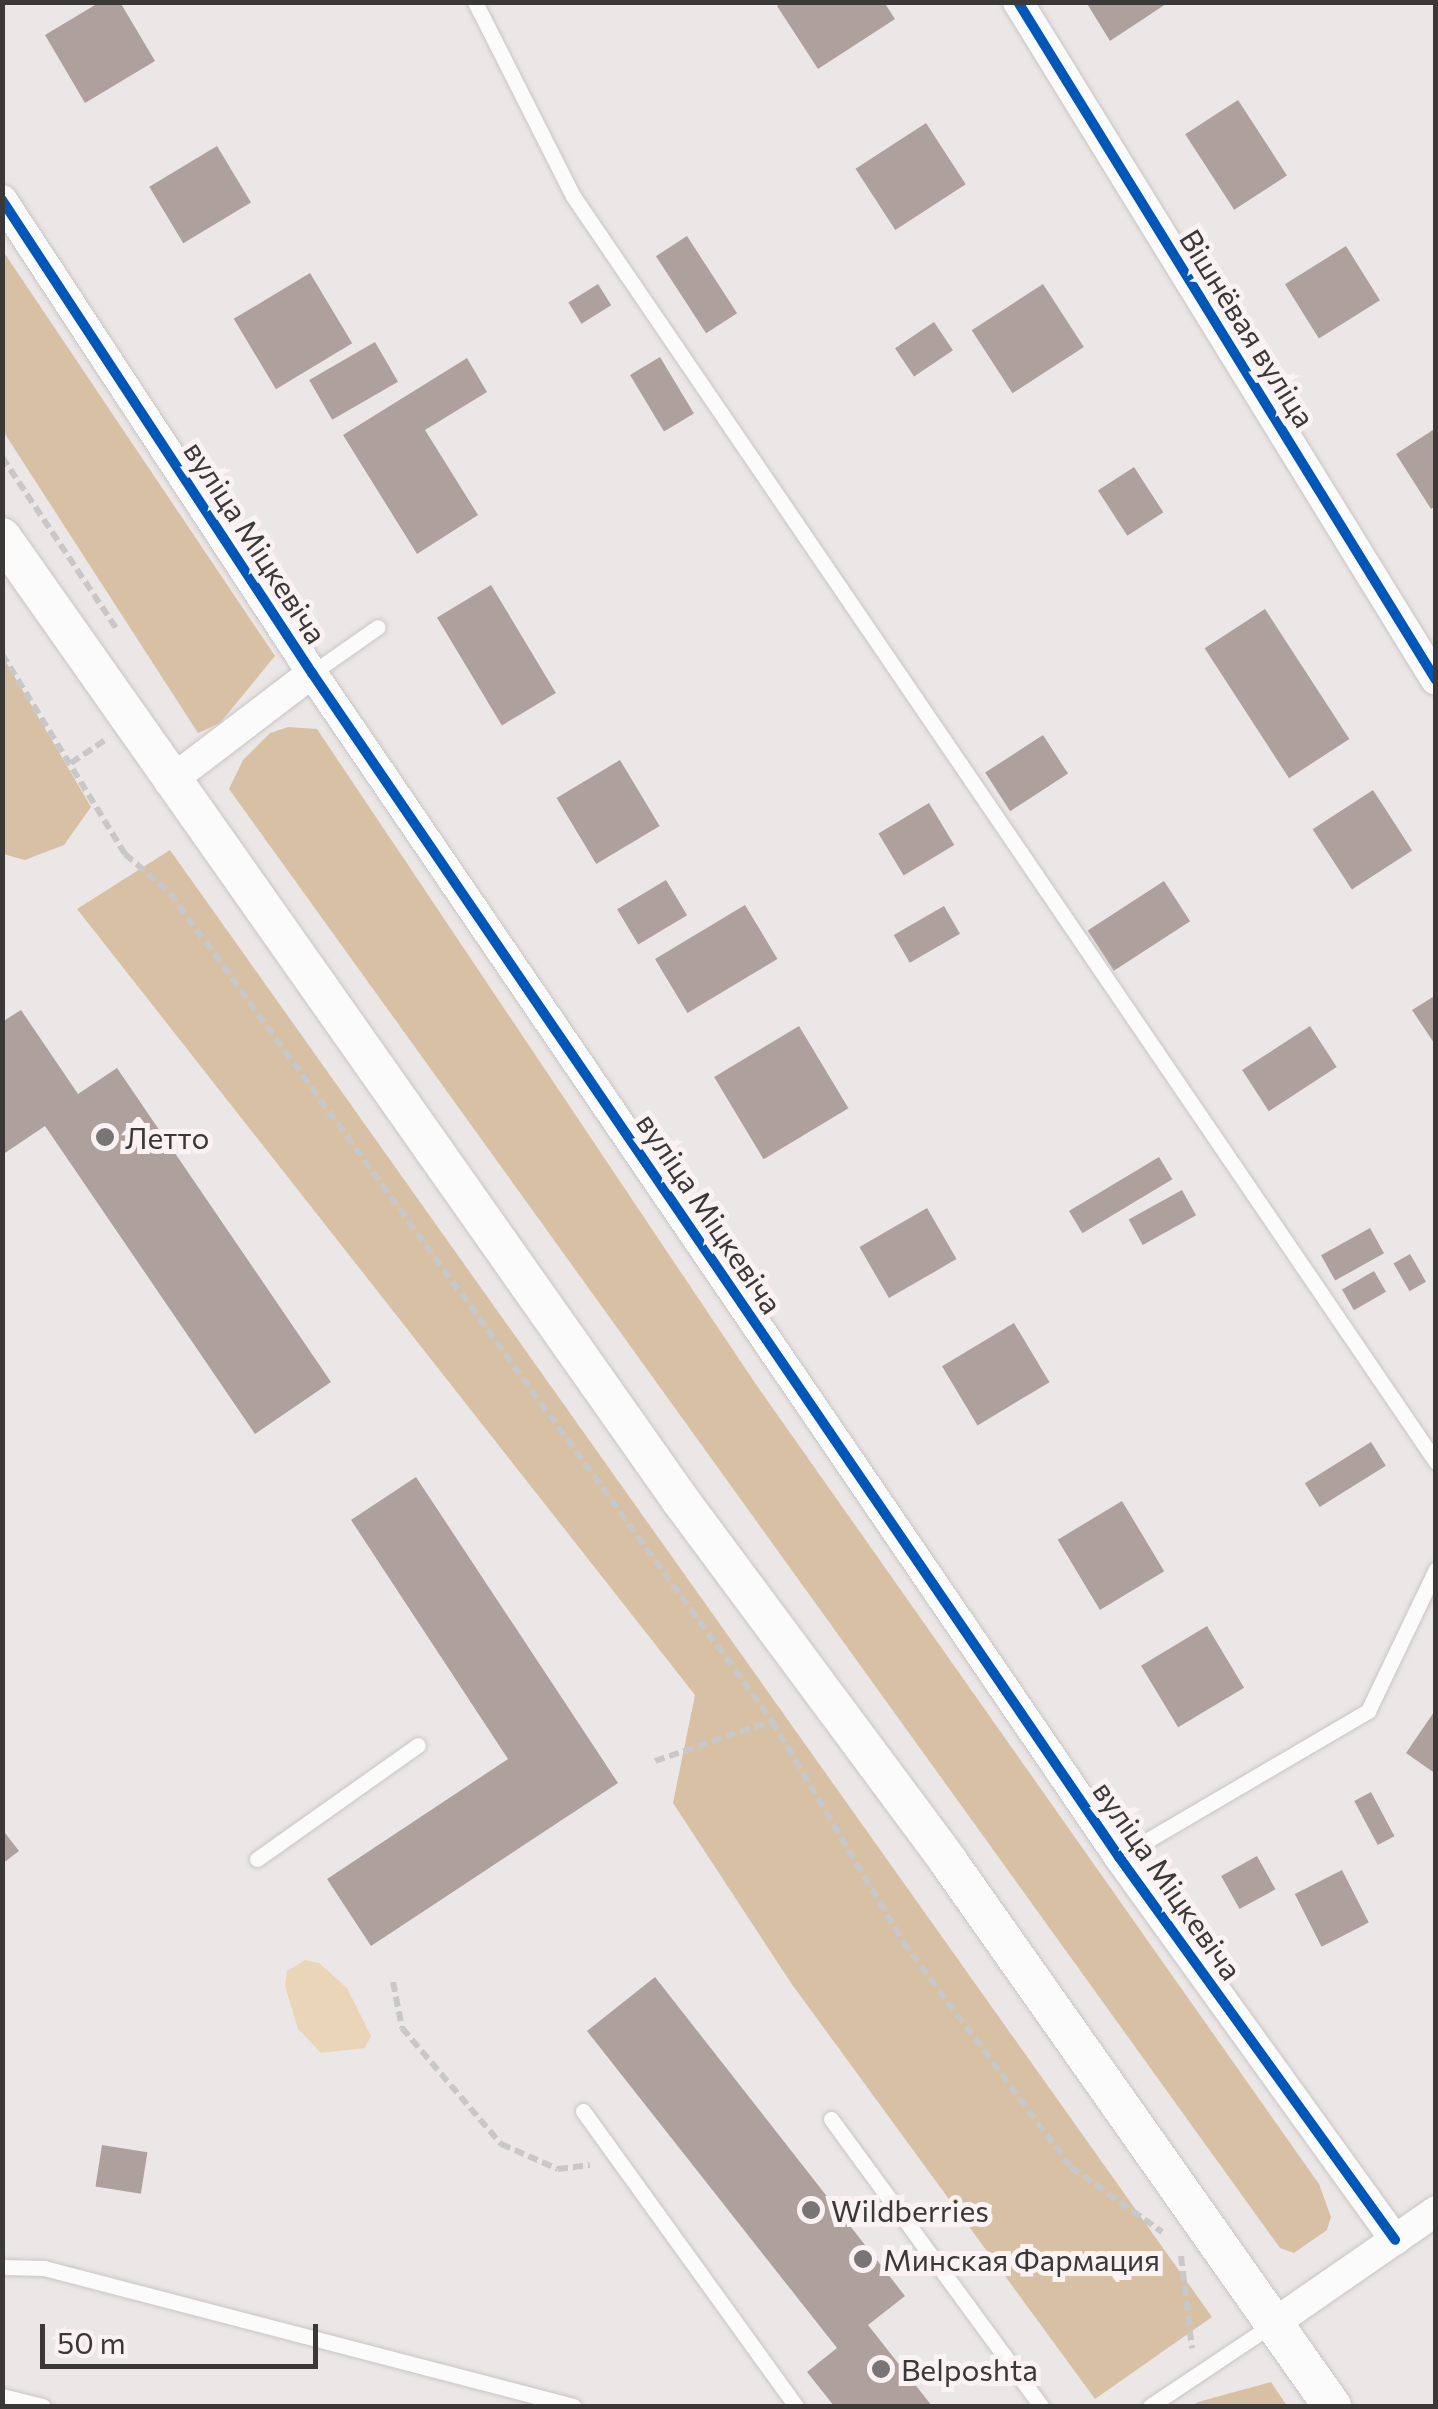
<!DOCTYPE html>
<html>
<head>
<meta charset="utf-8">
<style>
  body { margin:0 }
  #map { position:relative; width:1438px; height:2409px; overflow:hidden; background:#ece7e7; font-family:Commissioner,sans-serif }
  div>[style] { position:absolute }
  .green>* { inset:0; background:#ebd5b9 }
  .forest>* { inset:0; background:#d7c0a3 }
  .building>* { inset:0; background:#aea19d; transform-origin:0 0 }
  .path>* { height:6px; margin-top:-3px; transform-origin:0; background:repeating-linear-gradient(90deg,#c9c8c8 0 10px,transparent 0 15px) }
  .roads { filter:drop-shadow(0 0 2px #c9c5c5) drop-shadow(0 0 2px #c9c5c5) }
  .service>* { height:15px; margin:-7.5px; padding:0 7.5px; transform-origin:7.5px; border-radius:7.5px; background:#fcfbfb }
  .minor>* { height:30px; margin:-15px; padding:0 15px; transform-origin:15px; border-radius:15px; background:#fcfbfb }
  .tertiary>* { height:38px; margin:-19px; padding:0 19px; transform-origin:19px; border-radius:19px; background:#fcfbfb }
  .cycleway>* { height:10px; margin:-5px; padding:0 5px; transform-origin:5px; border-radius:5px; background:#0057b8 }
  .dots>* { width:28px; height:28px; translate:-50% -50%; box-sizing:border-box; border:5px solid #fbf2f3; border-radius:50% }
  span { translate:-50% -50%; white-space:nowrap; text-align:center; line-height:1.15; -webkit-text-stroke:10px #fbf2f3; paint-order:stroke }
  .street-label { font-size:30px; color:#3b3838 }
  .poi-label { font-size:30px; color:#3b3838 }
  .left { translate:0 -50%; text-align:left }
  .frame { position:absolute; inset:0; border:5px solid #3b3838; pointer-events:none }
  .scale { position:absolute; left:40px; top:2324px; width:278px; height:45px; box-sizing:border-box; border:5px solid #3b3838; border-top:0; padding-left:12px; font-size:30px; line-height:35px; white-space:nowrap; color:#3b3838; -webkit-text-stroke:8px #fbf2f3; paint-order:stroke }
</style>
</head>
<body>
<div id="map">
  <div class="green">
    <i style="clip-path:polygon(305px 1960px,319px 1963px,347px 1988px,371px 2036px,365px 2048px,321px 2053px,298px 2029px,285px 1986px,287px 1971px)"></i>
  </div>
  <div class="forest">
    <i style="clip-path:polygon(3px 251px,275px 656px,220px 723px,198px 733px,3px 431px)"></i>
    <i style="clip-path:polygon(2px 655px,91px 807px,64px 845px,25px 860px,3px 854px)"></i>
    <i style="clip-path:polygon(288px 727px,317px 729px,755px 1383px,1319px 2184px,1331px 2217px,1327px 2230px,1294px 2253px,1280px 2248px,229px 789px,243px 760px,270px 733px)"></i>
    <i style="clip-path:polygon(170px 850px,1212px 2317px,1095px 2399px,791px 1983px,673px 1803px,695px 1695px,77px 909px)"></i>
    <i style="clip-path:polygon(1271px 2382px,1287px 2406px,1191px 2406px,1198px 2402px)"></i>
  </div>
  <div class="building">
    <i style="clip-path:polygon(100px 2px,120px 2px,155px 61px,85px 103px,45px 35px)"></i>
    <i style="clip-path:polygon(783px 2px,884px 2px,895px 19px,818px 69px,777px 6px)"></i>
    <i style="clip-path:polygon(1086px 2px,1169px 2px,1110px 41px)"></i>
    <i style="left:1238px;top:100px;width:90px;height:63px;rotate:57deg"></i>
    <i style="left:926px;top:123px;width:73px;height:84px;rotate:57deg"></i>
    <i style="left:217px;top:146px;width:66px;height:79px;rotate:59deg"></i>
    <i style="left:687px;top:236px;width:92px;height:37px;rotate:57deg"></i>
    <i style="left:1346px;top:246px;width:64px;height:72px;rotate:58deg"></i>
    <i style="left:310px;top:273px;width:82px;height:89px;rotate:59deg"></i>
    <i style="left:598px;top:284px;width:25px;height:35px;rotate:58deg"></i>
    <i style="left:1043px;top:284px;width:75px;height:85px;rotate:57deg"></i>
    <i style="left:934px;top:322px;width:34px;height:47px;rotate:56deg"></i>
    <i style="left:375px;top:342px;width:46px;height:76px;rotate:60deg"></i>
    <i style="left:660px;top:357px;width:66px;height:35px;rotate:59deg"></i>
    <i style="clip-path:polygon(467px 358px,487px 392px,425px 430px,478px 515px,417px 554px,343px 435px)"></i>
    <i style="clip-path:polygon(1436px 428px,1436px 506px,1431px 509px,1396px 454px)"></i>
    <i style="left:1134px;top:467px;width:54px;height:43px;rotate:57deg"></i>
    <i style="left:491px;top:585px;width:126px;height:63px;rotate:59deg"></i>
    <i style="left:1265px;top:609px;width:155px;height:72px;rotate:57deg"></i>
    <i style="left:1043px;top:735px;width:46px;height:69px;rotate:57deg"></i>
    <i style="left:620px;top:760px;width:77px;height:74px;rotate:59deg"></i>
    <i style="left:1373px;top:790px;width:72px;height:72px;rotate:57deg"></i>
    <i style="left:929px;top:803px;width:49px;height:59px;rotate:59deg"></i>
    <i style="left:666px;top:880px;width:41px;height:57px;rotate:59deg"></i>
    <i style="left:1164px;top:881px;width:48px;height:91px;rotate:57deg"></i>
    <i style="left:745px;top:905px;width:63px;height:105px;rotate:59deg"></i>
    <i style="left:944px;top:906px;width:32px;height:58px;rotate:60deg"></i>
    <i style="clip-path:polygon(1436px 995px,1436px 1046px,1412px 1010px)"></i>
    <i style="clip-path:polygon(21px 1010px,78px 1094px,117px 1068px,331px 1382px,255px 1434px,45px 1126px,2px 1155px,2px 1022px)"></i>
    <i style="left:799px;top:1026px;width:96px;height:99px;rotate:59deg"></i>
    <i style="left:1310px;top:1026px;width:49px;height:81px;rotate:57deg"></i>
    <i style="left:1159px;top:1157px;width:26px;height:105px;rotate:59deg"></i>
    <i style="left:1182px;top:1190px;width:29px;height:61px;rotate:61deg"></i>
    <i style="left:927px;top:1208px;width:59px;height:78px;rotate:60deg"></i>
    <i style="left:1370px;top:1228px;width:29px;height:56px;rotate:61deg"></i>
    <i style="left:1410px;top:1254px;width:32px;height:19px;rotate:60deg"></i>
    <i style="left:1374px;top:1271px;width:24px;height:37px;rotate:60deg"></i>
    <i style="left:1014px;top:1323px;width:69px;height:84px;rotate:59deg"></i>
    <i style="left:1371px;top:1442px;width:28px;height:78px;rotate:58deg"></i>
    <i style="clip-path:polygon(416px 1477px,618px 1783px,371px 1946px,327px 1879px,508px 1759px,351px 1520px)"></i>
    <i style="left:1122px;top:1501px;width:82px;height:75px;rotate:59deg"></i>
    <i style="left:1207px;top:1626px;width:72px;height:77px;rotate:59deg"></i>
    <i style="clip-path:polygon(1436px 1709px,1436px 1774px,1406px 1753px)"></i>
    <i style="left:1371px;top:1792px;width:50px;height:19px;rotate:62deg"></i>
    <i style="clip-path:polygon(2px 1829px,19px 1851px,2px 1864px)"></i>
    <i style="left:1257px;top:1856px;width:38px;height:41px;rotate:61deg"></i>
    <i style="left:1342px;top:1870px;width:59px;height:53px;rotate:63deg"></i>
    <i style="clip-path:polygon(655px 1977px,905px 2296px,868px 2325px,932px 2406px,834px 2406px,807px 2372px,837px 2348px,587px 2031px)"></i>
    <i style="left:102px;top:2145px;width:46px;height:42px;rotate:9deg"></i>
  </div>
  <div class="path">
    <i style="left:2px;top:457px;width:209px;rotate:56.3deg"></i>
    <i style="left:2px;top:654px;width:235px;rotate:58.4deg"></i>
    <i style="left:125px;top:854px;width:60px;rotate:40.9deg"></i>
    <i style="left:170px;top:893px;width:1024px;rotate:53.98deg"></i>
    <i style="left:772px;top:1721px;width:257px;rotate:59.3deg"></i>
    <i style="left:903px;top:1942px;width:281px;rotate:53.3deg"></i>
    <i style="left:1071px;top:2167px;width:112px;rotate:35.5deg"></i>
    <i style="left:71px;top:763px;width:41px;rotate:-34.1deg"></i>
    <i style="left:655px;top:1761px;width:124px;rotate:-18.9deg"></i>
    <i style="left:393px;top:1982px;width:47px;rotate:78.9deg"></i>
    <i style="left:402px;top:2028px;width:153px;rotate:49.5deg"></i>
    <i style="left:501px;top:2144px;width:62px;rotate:23.7deg"></i>
    <i style="left:558px;top:2169px;width:32px;rotate:-7deg"></i>
    <i style="left:1181px;top:2256px;width:93px;rotate:83.2deg"></i>
  </div>
  <div class="roads">
    <div class="service">
      <i style="left:475px;top:2px;width:217px;rotate:63.2deg"></i>
      <i style="left:573px;top:196px;width:1532px;rotate:55.72deg"></i>
      <i style="left:312px;top:673px;width:80px;rotate:-34.9deg"></i>
      <i style="left:1119px;top:1857px;width:289px;rotate:-30.4deg"></i>
      <i style="left:1368px;top:1711px;width:157px;rotate:-64.4deg"></i>
      <i style="left:257px;top:1859px;width:197px;rotate:-35.3deg"></i>
      <i style="left:583px;top:2111px;width:364px;rotate:54.2deg"></i>
      <i style="left:831px;top:2119px;width:356px;rotate:53.8deg"></i>
      <i style="left:2px;top:2267px;width:42px;rotate:1.4deg"></i>
      <i style="left:44px;top:2268px;width:547px;rotate:14.62deg"></i>
      <i style="left:2px;top:2396px;width:42px;rotate:13.7deg"></i>
      <i style="left:1150px;top:2406px;width:148px;rotate:-33.7deg"></i>
    </div>
    <div class="minor">
      <i style="left:1018px;top:2px;width:796px;rotate:58.35deg"></i>
      <i style="left:2px;top:200px;width:566px;rotate:56.76deg"></i>
      <i style="left:312px;top:673px;width:1433px;rotate:55.72deg"></i>
      <i style="left:1119px;top:1857px;width:472px;rotate:54.2deg"></i>
      <i style="left:169px;top:782px;width:180px;rotate:-37.3deg"></i>
      <i style="left:1273px;top:2324px;width:198px;rotate:-34.7deg"></i>
    </div>
    <div class="tertiary">
      <i style="left:2px;top:537px;width:1179px;rotate:54.84deg"></i>
      <i style="left:681px;top:1501px;width:448px;rotate:53.4deg"></i>
      <i style="left:948px;top:1861px;width:667px;rotate:54.83deg"></i>
    </div>
  </div>
  <div class="cycleway">
    <i style="left:1018px;top:2px;width:796px;rotate:58.35deg"></i>
    <i style="left:2px;top:200px;width:566px;rotate:56.76deg"></i>
    <i style="left:312px;top:673px;width:1433px;rotate:55.72deg"></i>
    <i style="left:1119px;top:1857px;width:472px;rotate:54.2deg"></i>
  </div>
  <div class="dots">
    <i style="left:105px;top:1137px;background:#797575"></i>
    <i style="left:811px;top:2210px;background:#797575"></i>
    <i style="left:863px;top:2259px;background:#797575"></i>
    <i style="left:881px;top:2369px;background:#797575"></i>
  </div>
  <div class="street-label">
    <span style="left:1248px;top:328px;rotate:58deg">Вішнёвая вуліца</span>
    <span style="left:256px;top:542px;rotate:57deg">вуліца Міцкевіча</span>
    <span style="left:710px;top:1213px;rotate:56deg">вуліца Міцкевіча</span>
    <span style="left:1168px;top:1880px;rotate:55deg">вуліца Міцкевіча</span>
  </div>
  <div class="poi-label">
    <span class="left" style="left:125px;top:1137px">Летто</span>
    <span class="left" style="left:831px;top:2210px">Wildberries</span>
    <span class="left" style="left:883px;top:2259px">Минская Фармация</span>
    <span class="left" style="left:901px;top:2369px">Belposhta</span>
  </div>
  <div class="frame"></div>
  <div class="scale">50 m</div>
</div>
</body>
</html>
